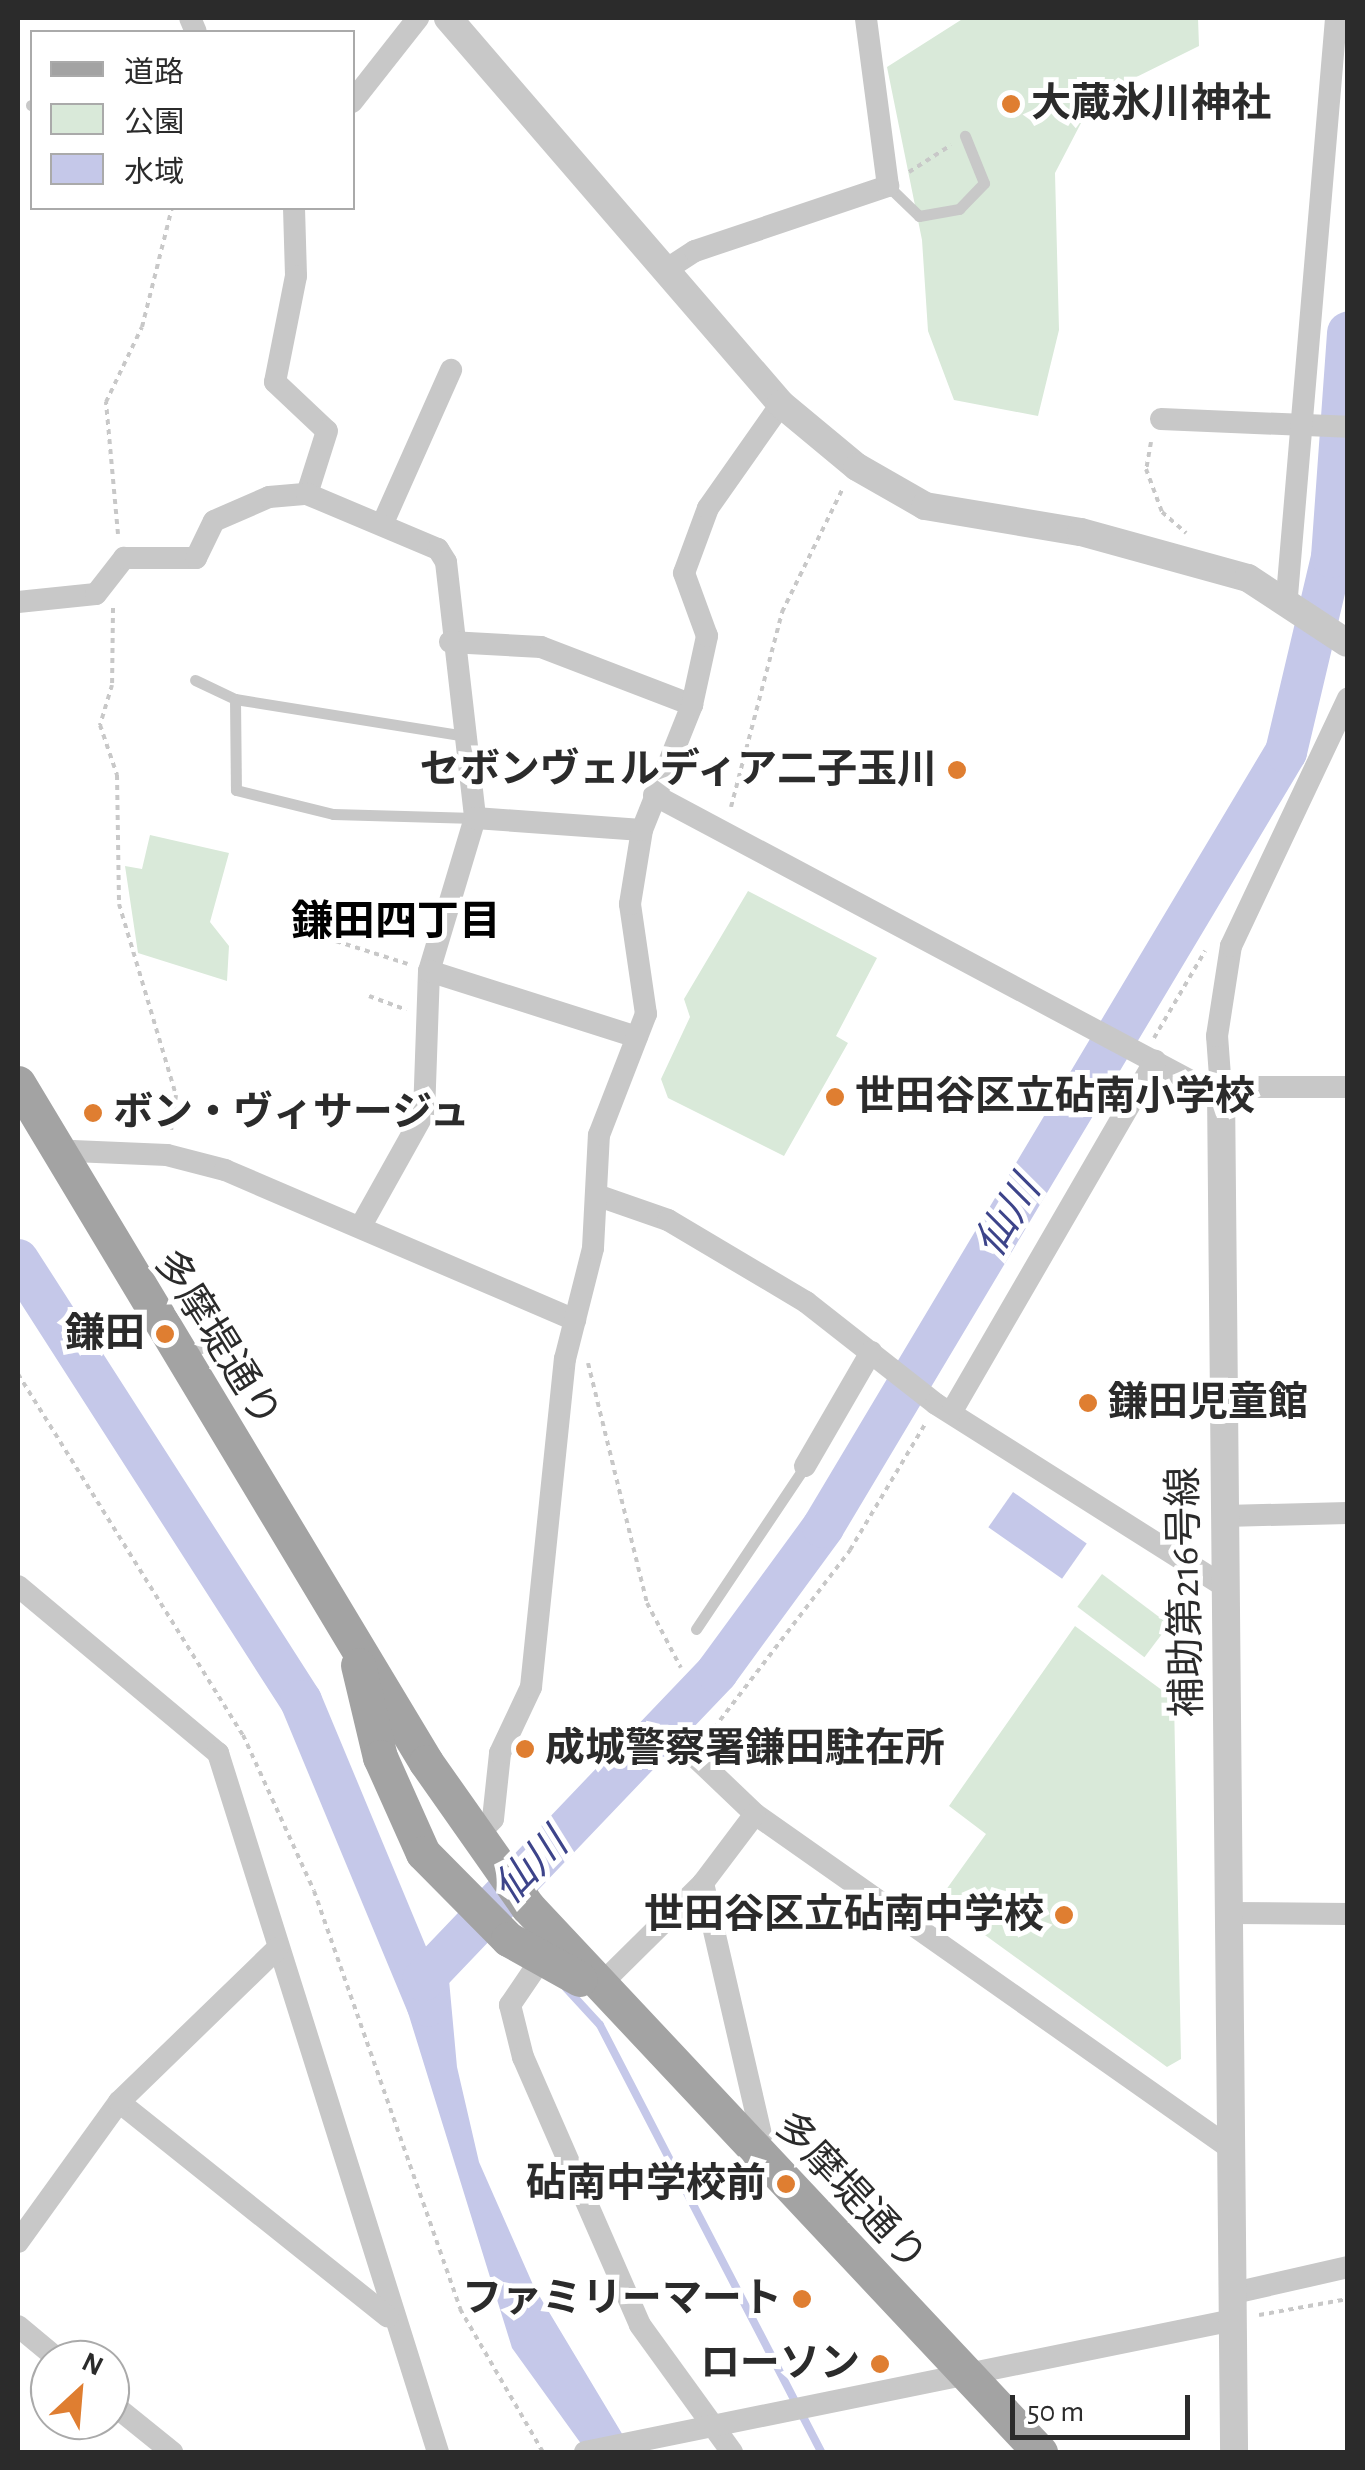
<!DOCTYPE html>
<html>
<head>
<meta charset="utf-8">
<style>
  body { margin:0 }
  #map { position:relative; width:1365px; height:2470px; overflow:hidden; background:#fff; font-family:"Alegreya Sans","Noto Sans JP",sans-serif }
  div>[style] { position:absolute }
  .green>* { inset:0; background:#d9e9d9; transform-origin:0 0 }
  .water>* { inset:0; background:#c5c8e9; transform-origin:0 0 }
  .stream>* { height:8px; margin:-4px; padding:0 4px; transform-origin:4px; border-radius:4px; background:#c5c8e9 }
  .river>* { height:42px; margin:-21px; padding:0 21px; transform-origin:21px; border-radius:21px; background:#c5c8e9 }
  .path>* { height:4px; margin-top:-2px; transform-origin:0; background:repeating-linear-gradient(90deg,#c8c8c8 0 5px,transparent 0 10px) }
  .service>* { height:11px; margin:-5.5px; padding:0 5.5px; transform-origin:5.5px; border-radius:5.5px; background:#c8c8c8 }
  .minor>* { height:22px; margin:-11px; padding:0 11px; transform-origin:11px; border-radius:11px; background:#c8c8c8 }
  .tertiary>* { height:28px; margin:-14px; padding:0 14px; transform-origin:14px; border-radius:14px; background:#c8c8c8 }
  .primary>* { height:35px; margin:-17.5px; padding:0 17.5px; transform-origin:17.5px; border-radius:17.5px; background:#a3a3a3 }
  .dots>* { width:28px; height:28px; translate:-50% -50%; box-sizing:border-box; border:5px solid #fff; border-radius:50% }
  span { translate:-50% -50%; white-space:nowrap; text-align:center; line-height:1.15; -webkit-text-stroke:10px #fff; paint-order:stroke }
  .poi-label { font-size:40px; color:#2b2b2b; font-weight:700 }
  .left { translate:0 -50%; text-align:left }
  .right { translate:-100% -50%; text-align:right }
  .street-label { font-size:40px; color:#2b2b2b }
  .neighbourhood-label { font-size:42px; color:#000; font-weight:700 }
  .water-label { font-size:42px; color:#3d448a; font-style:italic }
  .frame { position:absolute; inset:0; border:20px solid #2b2b2b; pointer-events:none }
  .legend { position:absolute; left:30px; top:30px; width:325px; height:180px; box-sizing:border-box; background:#fff; border:2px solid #aaa; margin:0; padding:12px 18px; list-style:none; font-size:30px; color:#2b2b2b }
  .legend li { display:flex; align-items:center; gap:20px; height:50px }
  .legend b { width:50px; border:2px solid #aaa }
  .north { position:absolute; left:30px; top:2340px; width:100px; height:100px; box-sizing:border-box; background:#fff; border:2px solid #aaa; border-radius:50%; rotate:26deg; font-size:28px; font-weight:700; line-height:40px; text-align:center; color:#2b2b2b }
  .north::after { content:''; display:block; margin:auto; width:35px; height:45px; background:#df7e31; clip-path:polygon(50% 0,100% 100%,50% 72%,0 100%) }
  .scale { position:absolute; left:1010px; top:2395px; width:180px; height:45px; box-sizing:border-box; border:5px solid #2b2b2b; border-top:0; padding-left:12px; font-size:30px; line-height:35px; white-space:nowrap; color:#2b2b2b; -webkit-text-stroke:8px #fff; paint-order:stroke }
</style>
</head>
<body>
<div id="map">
  <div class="green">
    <i style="clip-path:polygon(964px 18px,1198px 18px,1199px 46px,1094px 98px,1055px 173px,1059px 330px,1038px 416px,954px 400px,928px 331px,922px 240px,887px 67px)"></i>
    <i style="clip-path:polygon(150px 835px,229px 853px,210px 922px,229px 946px,227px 981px,138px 953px,125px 866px,142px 869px)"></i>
    <i style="clip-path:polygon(748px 891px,877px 958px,836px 1036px,848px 1043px,784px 1156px,668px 1098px,661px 1079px,690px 1017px,684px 999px)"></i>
    <i style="left:1102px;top:1574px;width:84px;height:41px;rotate:37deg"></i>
    <i style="clip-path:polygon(1075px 1626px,1174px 1699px,1181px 2059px,1167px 2067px,938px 1901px,986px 1834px,949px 1806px)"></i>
  </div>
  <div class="water">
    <i style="left:1013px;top:1492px;width:90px;height:43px;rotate:35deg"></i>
    <i style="clip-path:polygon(448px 1969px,457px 2067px,479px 2162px,534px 2287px,633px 2452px,587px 2452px,512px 2348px,397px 1977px)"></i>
  </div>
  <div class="stream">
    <i style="left:566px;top:1988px;width:50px;rotate:47.4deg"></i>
    <i style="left:600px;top:2025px;width:481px;rotate:62.6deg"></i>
  </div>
  <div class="river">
    <i style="left:18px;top:1260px;width:524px;rotate:57.31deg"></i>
    <i style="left:301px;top:1701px;width:330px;rotate:67.4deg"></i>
    <i style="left:423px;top:1980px;width:426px;rotate:-46.3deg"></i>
    <i style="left:717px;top:1672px;width:180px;rotate:-53.8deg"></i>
    <i style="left:823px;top:1527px;width:903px;rotate:-59.15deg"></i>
    <i style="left:1286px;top:752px;width:200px;rotate:-76.7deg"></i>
    <i style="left:1332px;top:557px;width:225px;rotate:-85.9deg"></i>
  </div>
  <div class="path">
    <i style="left:909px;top:172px;width:50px;rotate:-32.7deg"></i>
    <i style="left:1151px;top:442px;width:27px;rotate:100deg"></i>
    <i style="left:1146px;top:469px;width:46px;rotate:69.6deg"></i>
    <i style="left:1162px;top:512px;width:32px;rotate:41deg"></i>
    <i style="left:118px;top:534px;width:133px;rotate:-95.2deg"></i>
    <i style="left:106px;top:402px;width:83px;rotate:-64.4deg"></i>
    <i style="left:142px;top:327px;width:123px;rotate:-75.9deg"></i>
    <i style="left:113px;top:608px;width:77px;rotate:90.7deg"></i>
    <i style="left:112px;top:685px;width:42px;rotate:106.7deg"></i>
    <i style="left:100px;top:725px;width:53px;rotate:71.2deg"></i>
    <i style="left:117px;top:775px;width:129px;rotate:89.1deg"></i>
    <i style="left:119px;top:904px;width:199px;rotate:73.4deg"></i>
    <i style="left:176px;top:1095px;width:35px;rotate:98deg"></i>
    <i style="left:731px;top:807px;width:202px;rotate:-75.3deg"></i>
    <i style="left:782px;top:612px;width:138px;rotate:-63.8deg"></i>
    <i style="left:298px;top:929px;width:115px;rotate:17.7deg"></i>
    <i style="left:369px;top:996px;width:40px;rotate:20.2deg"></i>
    <i style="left:1154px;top:1038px;width:101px;rotate:-59.6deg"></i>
    <i style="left:588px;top:1363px;width:247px;rotate:76.2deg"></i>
    <i style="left:647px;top:1603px;width:73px;rotate:62.4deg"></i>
    <i style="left:18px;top:1374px;width:425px;rotate:58.1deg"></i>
    <i style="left:243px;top:1735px;width:171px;rotate:65.5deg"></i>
    <i style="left:314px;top:1891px;width:443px;rotate:70.7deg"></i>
    <i style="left:460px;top:2309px;width:165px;rotate:59.9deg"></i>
    <i style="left:708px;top:1736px;width:234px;rotate:-52.6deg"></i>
    <i style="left:850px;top:1550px;width:147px;rotate:-59.2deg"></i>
    <i style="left:1259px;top:2315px;width:90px;rotate:-10.2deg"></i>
  </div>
  <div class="service">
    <i style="left:31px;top:105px;width:1px"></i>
    <i style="left:888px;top:186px;width:43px;rotate:44.1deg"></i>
    <i style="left:919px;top:216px;width:41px;rotate:-9.9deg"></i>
    <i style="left:959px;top:209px;width:36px;rotate:-46deg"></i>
    <i style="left:984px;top:183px;width:51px;rotate:-112deg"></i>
    <i style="left:195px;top:680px;width:44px;rotate:25.4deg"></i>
    <i style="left:235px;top:699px;width:228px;rotate:9.1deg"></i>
    <i style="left:235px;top:699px;width:91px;rotate:89.4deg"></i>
    <i style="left:236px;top:790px;width:100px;rotate:13.9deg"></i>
    <i style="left:333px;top:814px;width:142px;rotate:1.6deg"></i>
    <i style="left:187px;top:1353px;width:33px;rotate:-20deg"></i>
    <i style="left:696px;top:1629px;width:196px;rotate:-56.2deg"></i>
  </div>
  <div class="minor">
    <i style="left:190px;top:18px;width:15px;rotate:67deg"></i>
    <i style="left:352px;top:102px;width:107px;rotate:-51.8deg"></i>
    <i style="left:294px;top:208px;width:68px;rotate:88.3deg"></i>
    <i style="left:296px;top:276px;width:108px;rotate:101.2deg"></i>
    <i style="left:275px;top:382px;width:71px;rotate:43.3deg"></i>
    <i style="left:327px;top:431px;width:66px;rotate:107.6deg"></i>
    <i style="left:667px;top:269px;width:33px;rotate:-33deg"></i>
    <i style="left:695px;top:251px;width:204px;rotate:-18.6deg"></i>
    <i style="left:888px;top:186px;width:169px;rotate:-97.5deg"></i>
    <i style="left:1161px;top:419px;width:187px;rotate:2.4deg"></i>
    <i style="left:382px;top:525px;width:170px;rotate:-66deg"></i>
    <i style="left:1287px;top:596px;width:580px;rotate:-85.15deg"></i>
    <i style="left:18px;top:602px;width:78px;rotate:-5.9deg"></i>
    <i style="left:96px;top:594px;width:46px;rotate:-52.1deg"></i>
    <i style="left:124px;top:558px;width:72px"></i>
    <i style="left:196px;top:558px;width:41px;rotate:-64.1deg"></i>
    <i style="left:214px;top:521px;width:60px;rotate:-23.6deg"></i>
    <i style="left:269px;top:497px;width:38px;rotate:-5deg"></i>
    <i style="left:307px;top:494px;width:142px;rotate:22.8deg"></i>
    <i style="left:438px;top:549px;width:15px;rotate:58deg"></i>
    <i style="left:446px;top:562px;width:258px;rotate:83.5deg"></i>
    <i style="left:475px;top:818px;width:160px;rotate:106.7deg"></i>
    <i style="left:429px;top:971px;width:142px;rotate:92deg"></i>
    <i style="left:424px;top:1113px;width:127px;rotate:119.2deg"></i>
    <i style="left:450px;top:642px;width:91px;rotate:3.1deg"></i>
    <i style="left:541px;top:647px;width:162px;rotate:21deg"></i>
    <i style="left:654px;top:795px;width:621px;rotate:28.05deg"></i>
    <i style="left:1202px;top:1087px;width:146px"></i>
    <i style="left:475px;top:818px;width:167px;rotate:4.1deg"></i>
    <i style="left:429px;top:971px;width:218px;rotate:17.6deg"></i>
    <i style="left:1221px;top:1090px;width:54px;rotate:-94.2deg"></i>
    <i style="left:1217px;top:1036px;width:91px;rotate:-81.2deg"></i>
    <i style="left:1231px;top:946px;width:274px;rotate:-64.7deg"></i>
    <i style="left:58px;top:1160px;width:17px;rotate:-31deg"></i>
    <i style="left:73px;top:1151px;width:94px;rotate:2.4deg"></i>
    <i style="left:167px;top:1155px;width:60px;rotate:14.5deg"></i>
    <i style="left:225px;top:1170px;width:381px;rotate:23.2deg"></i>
    <i style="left:599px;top:1196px;width:73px;rotate:19.2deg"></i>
    <i style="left:668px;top:1220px;width:161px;rotate:30.7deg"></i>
    <i style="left:806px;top:1302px;width:165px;rotate:38.1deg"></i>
    <i style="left:936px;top:1404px;width:342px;rotate:32.3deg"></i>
    <i style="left:952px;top:1411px;width:405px;rotate:-59.9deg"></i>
    <i style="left:805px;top:1466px;width:132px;rotate:-59.9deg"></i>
    <i style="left:1225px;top:1516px;width:123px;rotate:-1.4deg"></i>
    <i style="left:18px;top:1586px;width:261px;rotate:39.9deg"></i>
    <i style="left:218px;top:1753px;width:733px;rotate:72.53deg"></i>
    <i style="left:691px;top:1753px;width:88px;rotate:43.6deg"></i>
    <i style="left:755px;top:1814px;width:581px;rotate:35.11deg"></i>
    <i style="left:477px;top:1836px;width:23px;rotate:-47deg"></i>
    <i style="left:493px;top:1819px;width:66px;rotate:-83.9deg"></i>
    <i style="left:500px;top:1753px;width:73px;rotate:-64.8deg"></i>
    <i style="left:531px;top:1687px;width:330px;rotate:-84.1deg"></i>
    <i style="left:565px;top:1359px;width:114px;rotate:-75.8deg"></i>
    <i style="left:593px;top:1248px;width:113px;rotate:-87deg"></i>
    <i style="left:599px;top:1135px;width:130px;rotate:-68.8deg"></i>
    <i style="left:646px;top:1014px;width:111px;rotate:-98.3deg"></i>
    <i style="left:630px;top:904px;width:75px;rotate:-80.8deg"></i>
    <i style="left:642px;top:830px;width:135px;rotate:-68.2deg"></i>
    <i style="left:692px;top:705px;width:71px;rotate:-77.7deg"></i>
    <i style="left:707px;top:636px;width:67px;rotate:-110.1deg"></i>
    <i style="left:684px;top:573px;width:69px;rotate:-69.7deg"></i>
    <i style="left:708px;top:508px;width:127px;rotate:-54.9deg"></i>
    <i style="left:703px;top:1883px;width:259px;rotate:77deg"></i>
    <i style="left:761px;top:2135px;width:16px;rotate:133deg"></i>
    <i style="left:1231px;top:1913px;width:117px;rotate:0.5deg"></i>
    <i style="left:542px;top:1958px;width:57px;rotate:124.2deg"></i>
    <i style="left:510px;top:2005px;width:54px;rotate:76deg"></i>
    <i style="left:523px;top:2057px;width:292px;rotate:66.4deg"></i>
    <i style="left:640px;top:2325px;width:157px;rotate:54.1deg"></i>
    <i style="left:597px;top:1988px;width:149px;rotate:-44.7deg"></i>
    <i style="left:703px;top:1883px;width:86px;rotate:-53deg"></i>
    <i style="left:119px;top:2102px;width:344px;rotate:38.6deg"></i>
    <i style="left:18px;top:2242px;width:173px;rotate:-54.2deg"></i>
    <i style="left:119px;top:2102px;width:221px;rotate:-44.1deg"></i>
    <i style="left:1234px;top:2293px;width:117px;rotate:-12.8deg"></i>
    <i style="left:18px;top:2326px;width:53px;rotate:39.7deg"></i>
    <i style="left:110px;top:2402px;width:80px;rotate:38.9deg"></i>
    <i style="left:585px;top:2452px;width:661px;rotate:-11.51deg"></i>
  </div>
  <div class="tertiary">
    <i style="left:448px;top:18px;width:510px;rotate:49.22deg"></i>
    <i style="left:781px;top:404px;width:99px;rotate:39.7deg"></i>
    <i style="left:857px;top:467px;width:78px;rotate:29.8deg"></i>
    <i style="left:925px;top:506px;width:158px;rotate:9.5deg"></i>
    <i style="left:1081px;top:532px;width:173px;rotate:15.4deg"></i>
    <i style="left:1248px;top:578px;width:118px;rotate:33.3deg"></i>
    <i style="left:1221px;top:1090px;width:1362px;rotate:89.45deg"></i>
  </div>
  <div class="primary">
    <i style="left:18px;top:1083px;width:792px;rotate:59deg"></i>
    <i style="left:426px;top:1762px;width:177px;rotate:54.9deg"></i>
    <i style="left:528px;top:1907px;width:748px;rotate:46.79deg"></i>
    <i style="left:358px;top:1665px;width:95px;rotate:76.6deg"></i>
    <i style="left:380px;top:1757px;width:105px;rotate:65.9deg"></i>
    <i style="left:423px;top:1853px;width:121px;rotate:45.3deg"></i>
    <i style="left:508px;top:1939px;width:82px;rotate:29.1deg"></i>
  </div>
  <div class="dots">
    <i style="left:1011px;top:104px;background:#df7e31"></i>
    <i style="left:957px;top:770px;background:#df7e31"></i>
    <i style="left:835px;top:1097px;background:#df7e31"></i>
    <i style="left:93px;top:1113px;background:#df7e31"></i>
    <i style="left:165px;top:1334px;background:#df7e31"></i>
    <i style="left:1088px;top:1403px;background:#df7e31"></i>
    <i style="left:525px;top:1749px;background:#df7e31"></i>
    <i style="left:1064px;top:1915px;background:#df7e31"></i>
    <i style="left:786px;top:2184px;background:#df7e31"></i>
    <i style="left:802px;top:2299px;background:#df7e31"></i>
    <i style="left:880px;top:2364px;background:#df7e31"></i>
  </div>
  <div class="poi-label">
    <span class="left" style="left:1031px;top:104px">大蔵氷川神社</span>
    <span class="right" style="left:937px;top:770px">セボンヴェルディア二子玉川</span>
    <span class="left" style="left:855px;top:1097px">世田谷区立砧南小学校</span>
    <span class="left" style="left:113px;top:1113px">ボン・ヴィサージュ</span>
    <span class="right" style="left:145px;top:1334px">鎌田</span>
    <span class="left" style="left:1108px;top:1403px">鎌田児童館</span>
    <span class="left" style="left:545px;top:1749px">成城警察署鎌田駐在所</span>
    <span class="right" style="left:1044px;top:1915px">世田谷区立砧南中学校</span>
    <span class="right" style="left:766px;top:2184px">砧南中学校前</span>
    <span class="right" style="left:782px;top:2299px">ファミリーマート</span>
    <span class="right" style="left:860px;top:2364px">ローソン</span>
  </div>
  <div class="street-label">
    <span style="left:217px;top:1339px;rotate:58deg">多摩堤通り</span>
    <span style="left:1186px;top:1592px;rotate:-91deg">補助第216号線</span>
    <span style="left:850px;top:2192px;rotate:47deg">多摩堤通り</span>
  </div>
  <div class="neighbourhood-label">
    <span style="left:396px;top:922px">鎌田四丁目</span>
  </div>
  <div class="water-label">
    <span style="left:1008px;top:1217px;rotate:-59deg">仙川</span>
    <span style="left:531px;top:1867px;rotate:-46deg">仙川</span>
  </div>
  <div class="frame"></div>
  <ul class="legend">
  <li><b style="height:12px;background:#a3a3a3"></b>道路</li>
  <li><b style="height:28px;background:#d9e9d9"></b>公園</li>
  <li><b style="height:28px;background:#c5c8e9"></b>水域</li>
  </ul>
  <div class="north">N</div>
  <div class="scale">50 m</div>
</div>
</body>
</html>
